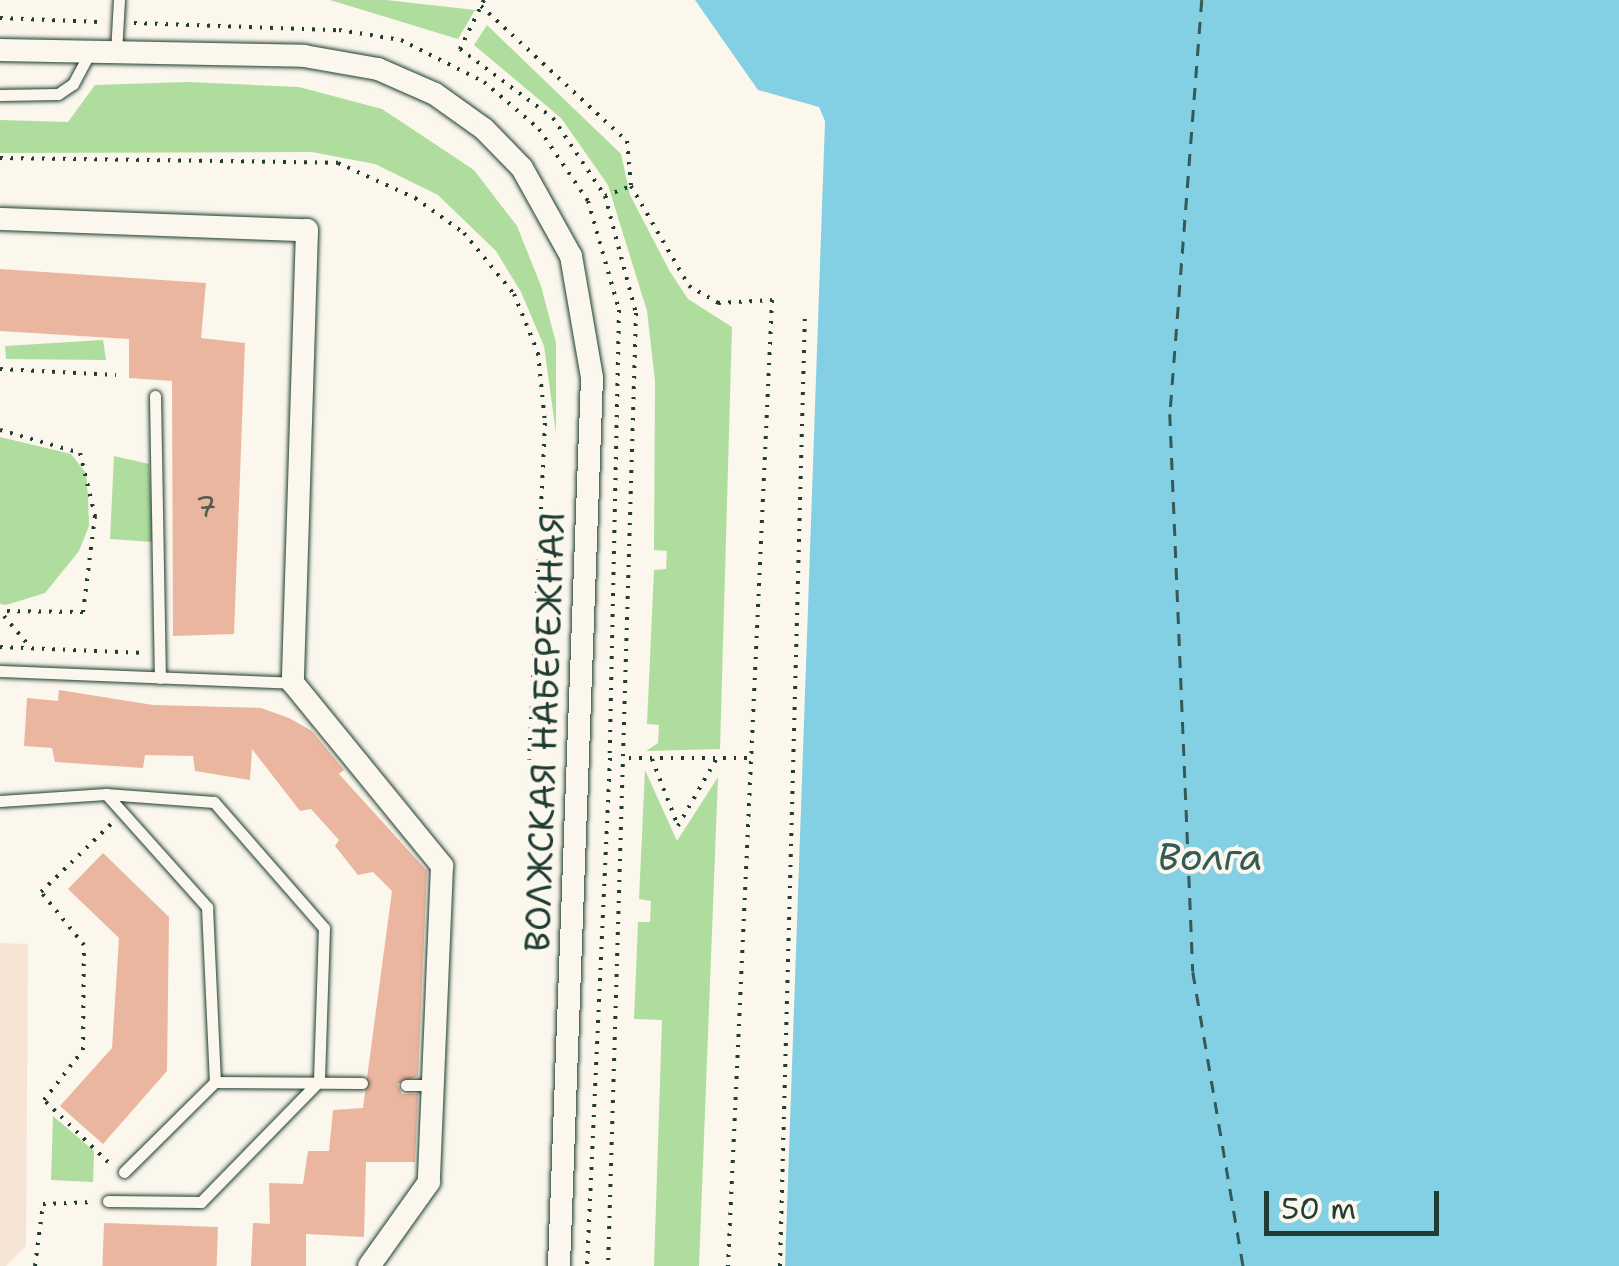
<!DOCTYPE html>
<html>
<head>
<meta charset="utf-8">
<style>
  body { margin:0 }
  #map { position:relative; width:1619px; height:1266px; overflow:hidden; background:#fbf7ec; font-family:"Shantell Sans",sans-serif }
  div>[style] { position:absolute }
  .built>* { inset:0; background:#f6e4d5 }
  .green>* { inset:0; background:#aedd9d }
  .water>* { inset:0; background:#83cfe3 }
  .ferry>* { height:2.5px; margin-top:-1.25px; transform-origin:0; background:repeating-linear-gradient(90deg,#335a57 0 12px,transparent 0 22px) }
  .building>* { inset:0; background:#ebb69f; transform-origin:0 0 }
  .path>* { height:4px; margin-top:-2px; transform-origin:0; background:repeating-linear-gradient(90deg,#1f3d34 0 2.5px,transparent 0 10.5px) }
  .roads { filter:drop-shadow(0 0 2px #1f3d34) drop-shadow(0 0 2px #1f3d34) }
  .lane>* { height:11px; margin:-5.5px; padding:0 5.5px; transform-origin:5.5px; border-radius:5.5px; background:#fbf7ec }
  .street>* { height:22px; margin:-11px; padding:0 11px; transform-origin:11px; border-radius:11px; background:#fbf7ec }
  span { translate:-50% -50%; white-space:nowrap; text-align:center; line-height:1.15; -webkit-text-stroke:8px #fbf7ec; paint-order:stroke }
  .number-label { font-size:30px; color:#525b4f }
  .number-label span { -webkit-text-stroke-width:0 }
  .street-label { font-size:35px; color:#1f3d34 }
  .water-label { font-size:38px; color:#335a57; font-style:italic }
  .scale { position:absolute; left:1264px; top:1191px; width:175px; height:45px; box-sizing:border-box; border:5px solid #1f3d34; border-top:0; padding-left:12px; font-size:30px; line-height:35px; white-space:nowrap; color:#1f3d34; -webkit-text-stroke:8px #fbf7ec; paint-order:stroke }
</style>
</head>
<body>
<div id="map">
  <div class="built">
    <i style="clip-path:polygon(0 943px,28px 944px,26px 1246px,6px 1266px,0 1266px)"></i>
  </div>
  <div class="green">
    <i style="clip-path:polygon(330px 0,386px 0,475px 10px,458px 39px)"></i>
    <i style="clip-path:polygon(487px 25px,621px 154px,630px 195px,669px 270px,688px 299px,732px 327px,720px 749px,646px 751px,658px 743px,659px 725px,647px 724px,654px 570px,666px 569px,667px 551px,654px 550px,655px 381px,647px 311px,608px 185px,561px 118px,474px 45px)"></i>
    <i style="clip-path:polygon(187px 82px,299px 87px,382px 109px,474px 170px,517px 226px,541px 286px,556px 343px,556px 433px,544px 346px,521px 292px,496px 251px,438px 195px,375px 164px,312px 152px,0 153px,0 120px,68px 122px,95px 85px)"></i>
    <i style="clip-path:polygon(103px 340px,106px 360px,6px 359px,5px 346px)"></i>
    <i style="clip-path:polygon(0 437px,71px 454px,86px 473px,88px 496px,89px 526px,79px 551px,45px 593px,6px 605px,0 604px)"></i>
    <i style="clip-path:polygon(114px 456px,149px 464px,153px 542px,110px 539px)"></i>
    <i style="clip-path:polygon(645px 770px,677px 841px,718px 777px,699px 1266px,654px 1266px,662px 1020px,634px 1019px,638px 922px,650px 922px,651px 901px,639px 899px)"></i>
    <i style="clip-path:polygon(53px 1116px,94px 1151px,93px 1182px,51px 1180px)"></i>
  </div>
  <div class="water">
    <i style="clip-path:polygon(695px 0,1619px 0,1619px 1266px,785px 1266px,825px 121px,819px 107px,758px 90px)"></i>
  </div>
  <div class="ferry">
    <i style="left:1202px;top:0;width:415px;rotate:94.4deg"></i>
    <i style="left:1170px;top:414px;width:558px;rotate:87.64deg"></i>
    <i style="left:1193px;top:972px;width:298px;rotate:80.3deg"></i>
  </div>
  <div class="building">
    <i style="clip-path:polygon(0 269px,206px 283px,201px 338px,245px 343px,234px 634px,173px 636px,172px 381px,129px 378px,129px 339px,0 331px)"></i>
    <i style="clip-path:polygon(59px 690px,153px 705px,261px 708px,289px 718px,312px 731px,344px 770px,339px 774px,427px 871px,418px 1076px,397px 1084px,402px 1094px,418px 1094px,415px 1162px,366px 1162px,364px 1237px,306px 1234px,306px 1266px,251px 1266px,253px 1223px,270px 1224px,269px 1183px,303px 1184px,308px 1151px,329px 1151px,333px 1110px,363px 1108px,392px 891px,373px 872px,358px 875px,335px 846px,339px 840px,311px 809px,300px 811px,252px 749px,250px 780px,195px 771px,193px 756px,145px 755px,143px 768px,55px 762px,52px 748px,24px 746px,27px 698px,58px 701px)"></i>
    <i style="clip-path:polygon(103px 853px,169px 917px,167px 1071px,103px 1144px,60px 1106px,112px 1048px,119px 938px,68px 889px)"></i>
    <i style="left:104px;top:1223px;width:114px;height:43px;rotate:2deg"></i>
  </div>
  <div class="path">
    <i style="left:484px;top:0;width:55px;rotate:116.1deg"></i>
    <i style="left:460px;top:49px;width:116px;rotate:36.6deg"></i>
    <i style="left:553px;top:118px;width:94px;rotate:56.3deg"></i>
    <i style="left:605px;top:196px;width:121px;rotate:75.2deg"></i>
    <i style="left:636px;top:313px;width:953px;rotate:91.68deg"></i>
    <i style="left:481px;top:6px;width:199px;rotate:42.8deg"></i>
    <i style="left:627px;top:141px;width:45px;rotate:84.9deg"></i>
    <i style="left:631px;top:186px;width:116px;rotate:59.9deg"></i>
    <i style="left:689px;top:286px;width:34px;rotate:30deg"></i>
    <i style="left:718px;top:303px;width:54px;rotate:-3.2deg"></i>
    <i style="left:772px;top:300px;width:967px;rotate:92.61deg"></i>
    <i style="left:0;top:18px;width:100px;rotate:2.3deg"></i>
    <i style="left:134px;top:23px;width:205px;rotate:2deg"></i>
    <i style="left:339px;top:30px;width:63px;rotate:9.2deg"></i>
    <i style="left:401px;top:40px;width:93px;rotate:26.8deg"></i>
    <i style="left:484px;top:82px;width:72px;rotate:40.5deg"></i>
    <i style="left:539px;top:129px;width:87px;rotate:55.8deg"></i>
    <i style="left:588px;top:201px;width:113px;rotate:74.1deg"></i>
    <i style="left:619px;top:310px;width:448px;rotate:91.2deg"></i>
    <i style="left:610px;top:758px;width:509px;rotate:92.59deg"></i>
    <i style="left:0;top:158px;width:338px;rotate:0.8deg"></i>
    <i style="left:338px;top:163px;width:85px;rotate:24.4deg"></i>
    <i style="left:415px;top:198px;width:60px;rotate:35.5deg"></i>
    <i style="left:464px;top:233px;width:79px;rotate:50.7deg"></i>
    <i style="left:514px;top:294px;width:64px;rotate:67.9deg"></i>
    <i style="left:538px;top:353px;width:70px;rotate:84.3deg"></i>
    <i style="left:545px;top:423px;width:337px;rotate:92.7deg"></i>
    <i style="left:605px;top:196px;width:28px;rotate:-21deg"></i>
    <i style="left:0;top:369px;width:116px;rotate:3deg"></i>
    <i style="left:0;top:430px;width:83px;rotate:16deg"></i>
    <i style="left:80px;top:453px;width:65px;rotate:76.6deg"></i>
    <i style="left:95px;top:516px;width:97px;rotate:97.1deg"></i>
    <i style="left:83px;top:612px;width:83px;rotate:-179.3deg"></i>
    <i style="left:4px;top:616px;width:40px;rotate:50deg"></i>
    <i style="left:0;top:647px;width:145px;rotate:2.4deg"></i>
    <i style="left:629px;top:758px;width:120px"></i>
    <i style="left:652px;top:759px;width:72px;rotate:68.8deg"></i>
    <i style="left:678px;top:826px;width:78px;rotate:-60.2deg"></i>
    <i style="left:108px;top:1162px;width:89px;rotate:-135.9deg"></i>
    <i style="left:44px;top:1100px;width:63px;rotate:-52deg"></i>
    <i style="left:83px;top:1050px;width:105px;rotate:-89.5deg"></i>
    <i style="left:84px;top:945px;width:68px;rotate:-129.1deg"></i>
    <i style="left:41px;top:892px;width:99px;rotate:-44.2deg"></i>
    <i style="left:35px;top:1266px;width:63px;rotate:-82.6deg"></i>
    <i style="left:43px;top:1204px;width:51px;rotate:-2.2deg"></i>
    <i style="left:780px;top:1266px;width:954px;rotate:-88.5deg"></i>
  </div>
  <div class="roads">
    <div class="lane">
      <i style="left:116px;top:53px;width:53px;rotate:-86.8deg"></i>
      <i style="left:0;top:95px;width:58px;rotate:-1deg"></i>
      <i style="left:58px;top:94px;width:18px;rotate:-34deg"></i>
      <i style="left:73px;top:84px;width:36px;rotate:-62deg"></i>
      <i style="left:155px;top:396px;width:282px;rotate:89deg"></i>
      <i style="left:0;top:671px;width:293px;rotate:2.3deg"></i>
      <i style="left:106px;top:794px;width:152px;rotate:48.2deg"></i>
      <i style="left:207px;top:907px;width:175px;rotate:87.4deg"></i>
      <i style="left:0;top:801px;width:106px;rotate:-3.8deg"></i>
      <i style="left:106px;top:794px;width:108px;rotate:4.2deg"></i>
      <i style="left:214px;top:802px;width:167px;rotate:48.9deg"></i>
      <i style="left:324px;top:928px;width:153px;rotate:91.9deg"></i>
      <i style="left:319px;top:1081px;width:169px;rotate:134.3deg"></i>
      <i style="left:201px;top:1202px;width:93px;rotate:-179.4deg"></i>
      <i style="left:406px;top:1085px;width:29px"></i>
      <i style="left:124px;top:1172px;width:128px;rotate:-44.7deg"></i>
      <i style="left:215px;top:1082px;width:147px;rotate:0.4deg"></i>
    </div>
    <div class="street">
      <i style="left:0;top:50px;width:304px;rotate:1.1deg"></i>
      <i style="left:304px;top:56px;width:75px;rotate:10deg"></i>
      <i style="left:378px;top:69px;width:62px;rotate:23.7deg"></i>
      <i style="left:435px;top:94px;width:60px;rotate:35.5deg"></i>
      <i style="left:484px;top:129px;width:54px;rotate:45.7deg"></i>
      <i style="left:522px;top:168px;width:101px;rotate:60.9deg"></i>
      <i style="left:571px;top:256px;width:124px;rotate:80.2deg"></i>
      <i style="left:592px;top:378px;width:889px;rotate:92.13deg"></i>
      <i style="left:0;top:219px;width:307px;rotate:2.1deg"></i>
      <i style="left:307px;top:230px;width:453px;rotate:91.8deg"></i>
      <i style="left:293px;top:683px;width:236px;rotate:50.8deg"></i>
      <i style="left:442px;top:866px;width:316px;rotate:92.4deg"></i>
      <i style="left:429px;top:1182px;width:103px;rotate:125.5deg"></i>
    </div>
  </div>
  <div class="number-label">
    <span style="left:206px;top:507px">7</span>
  </div>
  <div class="street-label">
    <span style="left:545px;top:732px;rotate:-88deg">ВОЛЖСКАЯ НАБЕРЕЖНАЯ</span>
  </div>
  <div class="water-label">
    <span style="left:1210px;top:857px">Волга</span>
  </div>
  <div class="scale">50 m</div>
</div>
</body>
</html>
